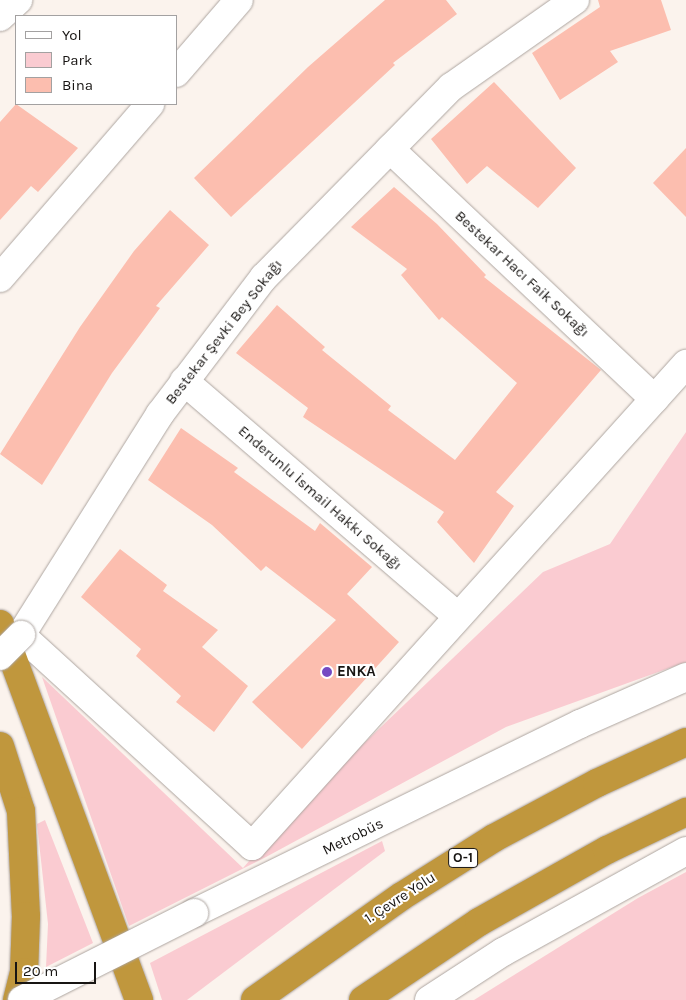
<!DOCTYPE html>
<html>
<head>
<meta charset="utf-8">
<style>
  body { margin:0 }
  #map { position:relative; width:686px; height:1000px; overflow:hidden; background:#fbf3ed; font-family:Karla,sans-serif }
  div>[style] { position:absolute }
  .green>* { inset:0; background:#facbd1 }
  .building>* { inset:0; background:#fcbeaf }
  .roads { filter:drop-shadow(0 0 1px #ada5a0) drop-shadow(0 0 1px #ada5a0) }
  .minor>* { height:28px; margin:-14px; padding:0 14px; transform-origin:14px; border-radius:14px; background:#fff }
  .highway>* { height:28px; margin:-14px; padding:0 14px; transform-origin:14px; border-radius:14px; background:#c0973d }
  .bridges { filter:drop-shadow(0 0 1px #ada5a0) drop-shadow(0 0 1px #ada5a0) }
  .minor-bridge>* { height:28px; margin:-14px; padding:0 14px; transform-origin:14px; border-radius:14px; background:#fff }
  .dots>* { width:14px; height:14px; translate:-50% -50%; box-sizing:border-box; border:2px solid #fff; border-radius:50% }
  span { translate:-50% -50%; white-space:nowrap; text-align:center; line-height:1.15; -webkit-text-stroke:4px #fff; paint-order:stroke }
  .shield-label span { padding:1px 4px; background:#fff; border:1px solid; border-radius:4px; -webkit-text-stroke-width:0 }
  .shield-label { font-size:14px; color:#181513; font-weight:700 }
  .street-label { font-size:15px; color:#181513 }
  .poi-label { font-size:15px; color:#181513; font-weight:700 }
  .left { translate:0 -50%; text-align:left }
  .legend { position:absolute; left:15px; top:15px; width:162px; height:90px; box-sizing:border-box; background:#fff; border:1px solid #a3a1a1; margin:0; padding:6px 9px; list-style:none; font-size:15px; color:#181513 }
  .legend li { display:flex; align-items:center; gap:10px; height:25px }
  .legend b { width:25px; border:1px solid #a3a1a1 }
  .scale { position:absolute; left:15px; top:962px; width:81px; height:22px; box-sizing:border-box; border:2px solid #181513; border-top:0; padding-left:6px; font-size:15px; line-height:18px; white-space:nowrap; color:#181513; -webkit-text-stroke:4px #fff; paint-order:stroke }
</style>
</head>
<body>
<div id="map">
  <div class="green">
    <i style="clip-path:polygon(686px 432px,686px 662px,506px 727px,266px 857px,129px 926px,42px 677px,243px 868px,291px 813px,543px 572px,610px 544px)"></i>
    <i style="clip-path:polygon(45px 820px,93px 943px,46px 967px,48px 924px,37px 824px)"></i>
    <i style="clip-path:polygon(382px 841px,385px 851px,187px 1000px,162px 1000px,150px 963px)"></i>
    <i style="clip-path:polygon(686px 872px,686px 1000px,474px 1000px,638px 898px)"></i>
  </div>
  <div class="building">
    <i style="clip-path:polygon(385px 0,446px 0,457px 14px,393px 63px,395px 65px,231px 217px,194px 178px,308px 67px)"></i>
    <i style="clip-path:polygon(598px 0,661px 0,671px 30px,610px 51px,618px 62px,560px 100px,532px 53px,600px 7px)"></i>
    <i style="clip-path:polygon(494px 82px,576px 168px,538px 208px,487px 166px,467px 184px,431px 139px)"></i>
    <i style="clip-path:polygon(16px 104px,78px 148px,38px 192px,31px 186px,0 220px,0 122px)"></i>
    <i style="clip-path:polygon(686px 148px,686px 217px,653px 183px)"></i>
    <i style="clip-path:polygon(394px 187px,437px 224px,486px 275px,484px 277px,601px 370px,496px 492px,514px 506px,474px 563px,437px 522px,444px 512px,303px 417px,308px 408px,236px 353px,277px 305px,325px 347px,322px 350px,391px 406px,388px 410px,455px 460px,517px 383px,442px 317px,439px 320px,401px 275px,407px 269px,351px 227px)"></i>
    <i style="clip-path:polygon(170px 210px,209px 245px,156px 306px,160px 308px,112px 373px,42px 485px,0 454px,80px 327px,134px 251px)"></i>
    <i style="clip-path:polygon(181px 428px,238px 468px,234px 472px,315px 531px,320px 523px,372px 567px,347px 594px,399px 642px,302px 749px,252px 702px,336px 620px,266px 566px,261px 571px,212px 525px,148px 480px)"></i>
    <i style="clip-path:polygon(120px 549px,167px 585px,163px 591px,218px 630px,202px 647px,248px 686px,214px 732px,176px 702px,181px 696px,136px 656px,141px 649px,81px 597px)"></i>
  </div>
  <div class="roads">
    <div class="minor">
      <i style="left:575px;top:0;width:151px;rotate:144.9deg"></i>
      <i style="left:451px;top:87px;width:267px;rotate:134.5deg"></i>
      <i style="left:264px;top:277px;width:172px;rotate:127.2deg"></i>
      <i style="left:160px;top:414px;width:261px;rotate:122.2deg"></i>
      <i style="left:21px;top:635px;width:313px;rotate:42.4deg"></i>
      <i style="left:252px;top:846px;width:649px;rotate:-48deg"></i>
      <i style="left:0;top:17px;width:25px;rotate:-43deg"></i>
      <i style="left:176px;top:73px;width:96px;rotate:-49.2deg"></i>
      <i style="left:390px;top:149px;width:364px;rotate:43.4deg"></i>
      <i style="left:0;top:278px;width:230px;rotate:-49.2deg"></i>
      <i style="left:184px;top:381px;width:359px;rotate:40.7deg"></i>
      <i style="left:194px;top:913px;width:430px;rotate:-26.1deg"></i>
      <i style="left:580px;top:724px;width:116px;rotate:-23.9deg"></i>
      <i style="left:429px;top:1000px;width:88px;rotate:-33deg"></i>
      <i style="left:503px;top:952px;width:209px;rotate:-28.9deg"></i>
    </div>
    <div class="highway">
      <i style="left:0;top:624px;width:401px;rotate:69.7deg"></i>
      <i style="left:0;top:746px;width:68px;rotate:72.1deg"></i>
      <i style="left:21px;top:811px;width:105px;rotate:87.3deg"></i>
      <i style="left:26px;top:916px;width:56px;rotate:92deg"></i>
      <i style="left:24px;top:972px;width:29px;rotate:104deg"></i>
      <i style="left:255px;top:1000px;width:180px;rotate:-35.3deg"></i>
      <i style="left:402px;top:896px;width:109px;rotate:-32.2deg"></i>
      <i style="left:494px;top:838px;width:117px;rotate:-28.1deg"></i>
      <i style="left:597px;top:783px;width:98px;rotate:-24.7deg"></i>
      <i style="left:363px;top:1000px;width:140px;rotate:-33.9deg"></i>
      <i style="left:479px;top:922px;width:147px;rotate:-29.4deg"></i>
      <i style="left:607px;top:850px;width:88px;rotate:-25.7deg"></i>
    </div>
  </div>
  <div class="bridges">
    <div class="minor-bridge">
      <i style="left:0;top:656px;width:30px;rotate:-45deg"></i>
      <i style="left:22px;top:1000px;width:193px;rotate:-26.8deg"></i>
    </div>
  </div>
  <div class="dots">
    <i style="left:327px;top:672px;background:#744ac3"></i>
  </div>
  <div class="shield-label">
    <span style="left:463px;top:858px">O-1</span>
  </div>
  <div class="street-label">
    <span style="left:522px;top:274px;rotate:43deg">Bestekar Hacı Faik Sokağı</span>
    <span style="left:224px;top:332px;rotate:-52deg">Bestekar Şevki Bey Sokağı</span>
    <span style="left:320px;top:498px;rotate:41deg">Enderunlu İsmail Hakkı Sokağı</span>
    <span style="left:353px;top:837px;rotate:-26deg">Metrobüs</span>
    <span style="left:400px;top:898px;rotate:-33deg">1. Çevre Yolu</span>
  </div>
  <div class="poi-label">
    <span class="left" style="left:337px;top:672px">ENKA</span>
  </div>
  <ul class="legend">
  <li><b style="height:6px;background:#fff"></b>Yol</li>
  <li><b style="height:14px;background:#facbd1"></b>Park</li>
  <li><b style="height:14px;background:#fcbeaf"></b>Bina</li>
  </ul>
  <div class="scale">20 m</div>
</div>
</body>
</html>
